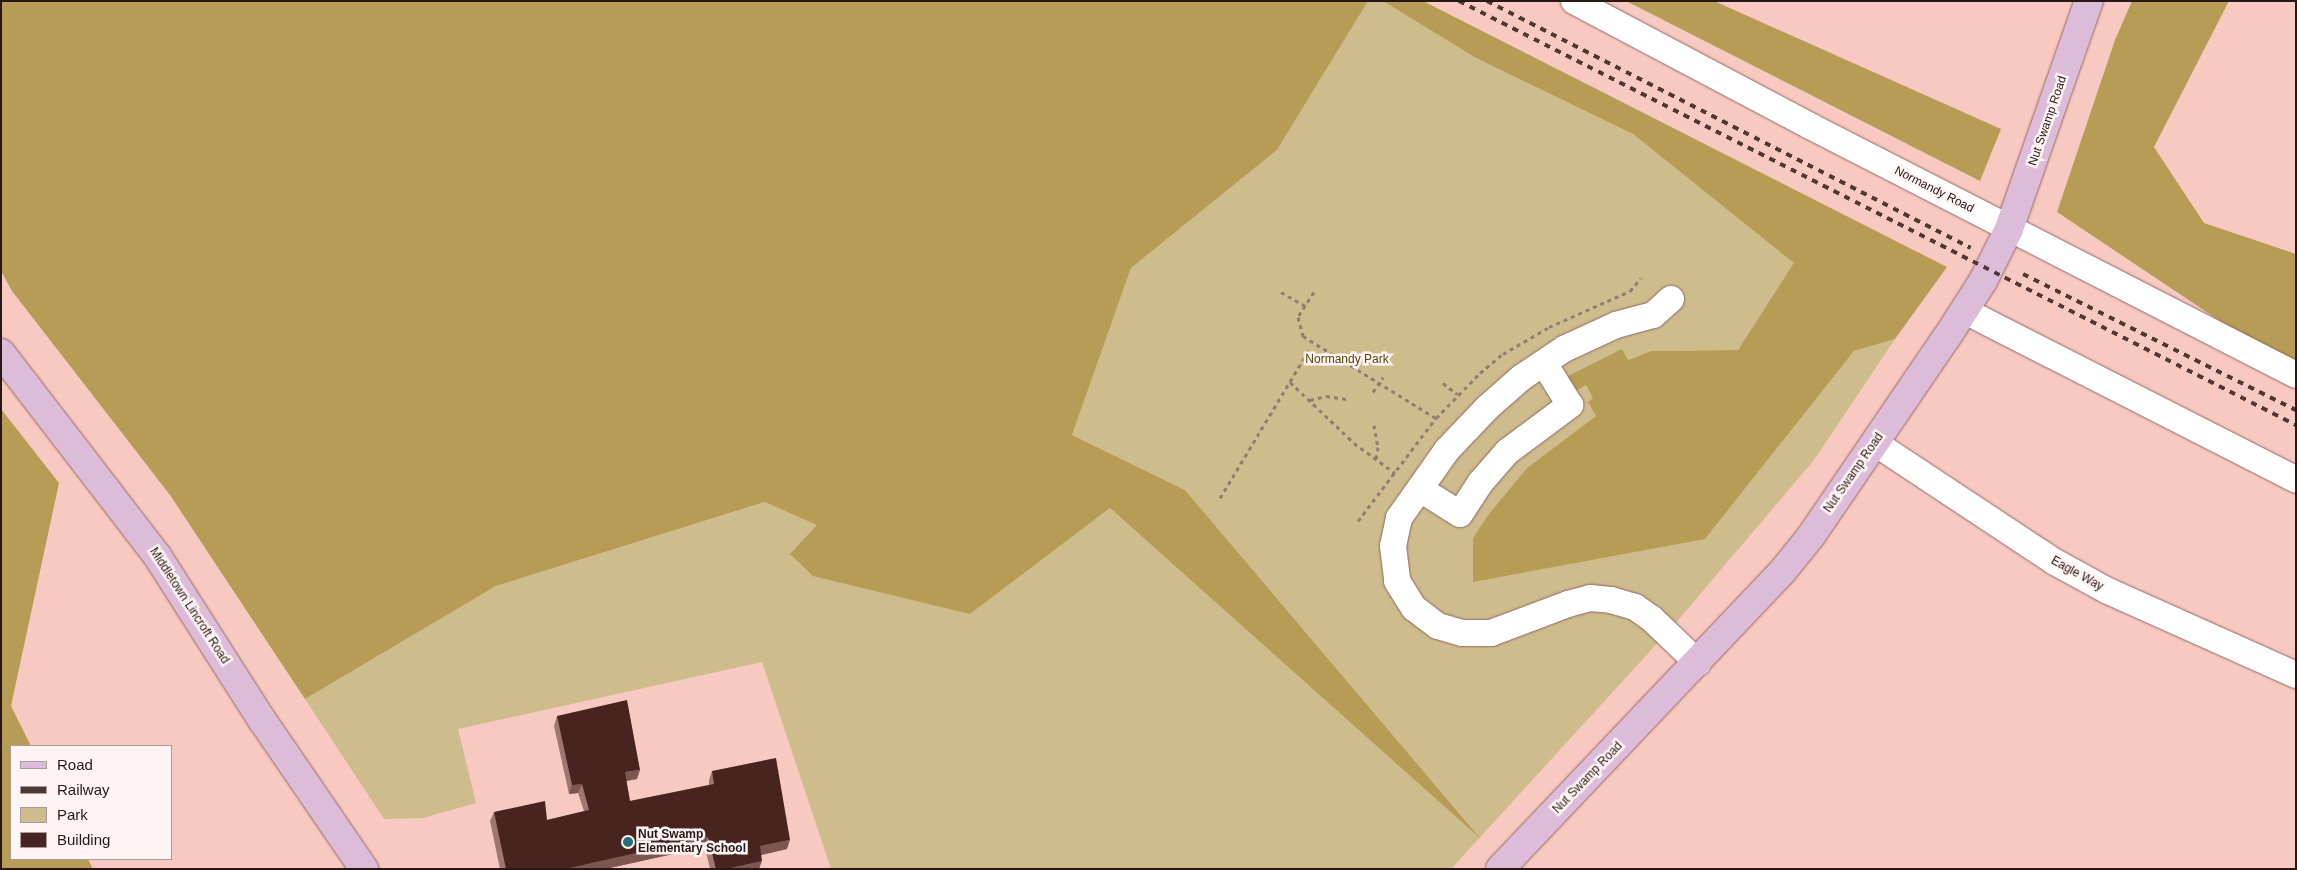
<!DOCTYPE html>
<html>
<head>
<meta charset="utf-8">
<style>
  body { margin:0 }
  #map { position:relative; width:2297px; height:870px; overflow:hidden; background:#f8c9c1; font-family:Helvetica,sans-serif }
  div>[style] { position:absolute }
  .green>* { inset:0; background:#cebc8d }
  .forest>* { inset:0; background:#b69c54 }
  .path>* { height:3px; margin-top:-1.5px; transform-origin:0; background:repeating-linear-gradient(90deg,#9a7973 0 4px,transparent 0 8px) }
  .roads { filter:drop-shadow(0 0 1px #926961) drop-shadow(0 0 1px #926961) }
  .minor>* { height:26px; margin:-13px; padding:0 13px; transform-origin:13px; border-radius:13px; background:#fff }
  .major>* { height:28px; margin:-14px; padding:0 14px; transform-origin:14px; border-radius:14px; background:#dcbcd9 }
  .rail>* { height:4px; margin-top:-2px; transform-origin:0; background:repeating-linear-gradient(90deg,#4e3834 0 6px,transparent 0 12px) }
  .wall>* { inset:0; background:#a07670 }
  .shaded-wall>* { inset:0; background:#7c564f }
  .building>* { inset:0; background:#47241e }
  .dots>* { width:14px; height:14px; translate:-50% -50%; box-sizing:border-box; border:2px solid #fef4f3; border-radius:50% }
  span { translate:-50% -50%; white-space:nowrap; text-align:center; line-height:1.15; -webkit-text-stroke:5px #fef4f3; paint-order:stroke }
  .street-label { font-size:12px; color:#281815 }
  .park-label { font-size:12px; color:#574409 }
  .poi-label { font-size:12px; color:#281815; font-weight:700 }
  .left { translate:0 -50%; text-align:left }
  .frame { position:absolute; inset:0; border:2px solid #281815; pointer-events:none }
  .legend { position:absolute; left:10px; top:745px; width:162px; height:115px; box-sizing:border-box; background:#fef4f3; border:1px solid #a89c9a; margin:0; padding:6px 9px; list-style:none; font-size:15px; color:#281815 }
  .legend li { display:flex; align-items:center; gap:10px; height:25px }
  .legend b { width:25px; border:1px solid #a89c9a }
</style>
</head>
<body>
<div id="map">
  <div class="green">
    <i style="clip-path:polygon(1368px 1px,1383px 1px,1476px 58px,1633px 134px,1795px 263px,1738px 350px,1651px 351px,1627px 360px,1622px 349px,1586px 385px,1594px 398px,1588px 402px,1596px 416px,1527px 468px,1473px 538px,1705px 539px,1854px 351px,1895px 339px,1814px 460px,1674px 625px,1451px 869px,831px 869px,762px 662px,458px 729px,476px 803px,423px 818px,384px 819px,305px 699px,496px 586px,766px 502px,818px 525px,970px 614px,1110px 508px,1478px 835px,1185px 490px,1072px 435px,1131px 268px,1277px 150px)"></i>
  </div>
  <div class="forest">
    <i style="clip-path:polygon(1px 1px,1368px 1px,1277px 150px,1131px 268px,1072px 435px,1185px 490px,1481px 839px,1110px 508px,970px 614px,813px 576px,790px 554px,817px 525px,765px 502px,496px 586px,305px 699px,170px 495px,12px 291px,1px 271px)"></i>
    <i style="clip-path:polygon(1383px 1px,1423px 1px,1947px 267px,1895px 339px,1854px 351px,1705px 539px,1473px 582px,1473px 538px,1489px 514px,1527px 468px,1596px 416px,1588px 402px,1593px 398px,1586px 385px,1577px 390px,1568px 376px,1622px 349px,1628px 360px,1651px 351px,1738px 350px,1794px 263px,1633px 134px,1476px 58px)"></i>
    <i style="clip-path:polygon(1626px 1px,1714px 1px,2001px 129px,1980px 181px)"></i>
    <i style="clip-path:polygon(2132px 1px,2229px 1px,2154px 147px,2204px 223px,2296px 254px,2296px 360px,2235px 331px,2057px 212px,2115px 40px)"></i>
    <i style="clip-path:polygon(1px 409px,59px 483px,11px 706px,31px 746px,11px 746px,11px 859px,88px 859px,93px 869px,1px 869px)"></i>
  </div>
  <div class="path">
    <i style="left:1281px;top:292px;width:28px;rotate:30deg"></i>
    <i style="left:1314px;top:292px;width:30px;rotate:123deg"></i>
    <i style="left:1298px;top:317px;width:20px;rotate:75deg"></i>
    <i style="left:1303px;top:336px;width:156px;rotate:31.7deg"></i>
    <i style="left:1290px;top:382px;width:88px;rotate:43.6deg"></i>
    <i style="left:1354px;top:443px;width:51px;rotate:36.2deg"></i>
    <i style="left:1443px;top:383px;width:18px;rotate:38deg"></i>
    <i style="left:1373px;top:392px;width:18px;rotate:-56deg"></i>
    <i style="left:1310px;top:400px;width:16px;rotate:-14deg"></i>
    <i style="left:1326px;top:396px;width:21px;rotate:8deg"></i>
    <i style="left:1374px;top:425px;width:22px;rotate:80deg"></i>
    <i style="left:1378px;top:447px;width:12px;rotate:99deg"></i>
    <i style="left:1220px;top:498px;width:173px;rotate:-59deg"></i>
    <i style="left:1358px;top:521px;width:129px;rotate:-52.9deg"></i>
    <i style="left:1436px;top:418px;width:63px;rotate:-45.6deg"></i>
    <i style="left:1480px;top:373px;width:30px;rotate:-40deg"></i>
    <i style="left:1503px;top:354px;width:53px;rotate:-30.4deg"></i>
    <i style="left:1549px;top:327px;width:89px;rotate:-24deg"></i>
    <i style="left:1630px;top:291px;width:17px;rotate:-50deg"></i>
  </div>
  <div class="roads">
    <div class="minor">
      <i style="left:1574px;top:1px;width:267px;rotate:27.9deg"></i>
      <i style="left:1810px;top:126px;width:546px;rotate:27.13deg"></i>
      <i style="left:1671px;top:299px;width:24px;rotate:138deg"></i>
      <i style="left:1653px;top:315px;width:38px;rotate:165deg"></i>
      <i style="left:1616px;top:325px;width:57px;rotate:155.2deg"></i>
      <i style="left:1564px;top:349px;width:52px;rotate:146deg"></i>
      <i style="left:1521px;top:378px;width:45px;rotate:138.6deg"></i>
      <i style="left:1487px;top:408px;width:58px;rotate:133.6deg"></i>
      <i style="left:1447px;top:450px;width:83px;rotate:125.2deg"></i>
      <i style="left:1399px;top:518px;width:29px;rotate:102deg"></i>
      <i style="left:1393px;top:546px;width:35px;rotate:83deg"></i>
      <i style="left:1397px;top:581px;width:32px;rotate:58deg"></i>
      <i style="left:1414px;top:608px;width:30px;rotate:37deg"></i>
      <i style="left:1438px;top:626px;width:25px;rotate:16deg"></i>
      <i style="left:1462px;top:633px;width:29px"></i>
      <i style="left:1491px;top:633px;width:82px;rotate:-20.6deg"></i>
      <i style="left:1568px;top:604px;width:23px;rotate:-15deg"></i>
      <i style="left:1590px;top:598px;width:21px;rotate:5deg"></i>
      <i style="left:1611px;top:600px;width:25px;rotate:16deg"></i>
      <i style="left:1635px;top:607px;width:19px;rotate:35deg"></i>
      <i style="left:1651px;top:618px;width:65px;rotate:43.8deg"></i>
      <i style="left:1965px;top:311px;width:372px;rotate:27deg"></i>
      <i style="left:1875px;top:443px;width:216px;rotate:33.5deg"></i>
      <i style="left:2055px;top:562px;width:60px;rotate:28.7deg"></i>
      <i style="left:2108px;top:591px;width:206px;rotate:24.1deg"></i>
      <i style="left:1420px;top:489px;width:47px;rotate:32deg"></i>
      <i style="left:1460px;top:514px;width:38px;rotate:-57deg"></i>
      <i style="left:1481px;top:482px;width:40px;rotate:-49deg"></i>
      <i style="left:1507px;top:452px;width:79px;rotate:-36.7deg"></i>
      <i style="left:1570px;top:405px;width:49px;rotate:-121.8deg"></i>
    </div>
    <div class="major">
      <i style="left:1px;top:353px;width:257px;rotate:52.4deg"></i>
      <i style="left:158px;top:557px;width:193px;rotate:57.5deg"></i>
      <i style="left:262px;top:720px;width:181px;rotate:55.6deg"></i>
      <i style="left:1500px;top:869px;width:410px;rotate:-46.5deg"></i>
      <i style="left:1782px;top:572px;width:46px;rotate:-51.1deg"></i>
      <i style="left:1811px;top:536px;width:241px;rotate:-55.7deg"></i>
      <i style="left:1947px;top:337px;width:67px;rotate:-57.3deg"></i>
      <i style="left:1983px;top:281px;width:58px;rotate:-63.4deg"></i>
      <i style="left:2009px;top:229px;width:242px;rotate:-70.7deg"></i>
    </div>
  </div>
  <div class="rail">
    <i style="left:1459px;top:1px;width:938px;rotate:26.87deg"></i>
    <i style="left:1487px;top:1px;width:543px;rotate:27.04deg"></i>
    <i style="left:2023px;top:274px;width:305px;rotate:26.5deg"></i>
  </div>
  <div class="wall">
    <i style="clip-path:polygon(557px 716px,637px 779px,626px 781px,630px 801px,709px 785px,709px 780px,712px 771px,787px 849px,761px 855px,759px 869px,710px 869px,705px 847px,605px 869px,500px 869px,490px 821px,494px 812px,547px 820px,584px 811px,578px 793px,569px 794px,554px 726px)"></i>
  </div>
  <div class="shaded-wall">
    <i style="clip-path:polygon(640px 770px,637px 779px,621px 782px,625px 772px)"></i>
    <i style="clip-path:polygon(582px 784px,578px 793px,569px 794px,572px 785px)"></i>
    <i style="clip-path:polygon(708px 837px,705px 847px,605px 869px,565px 869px)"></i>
    <i style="clip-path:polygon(790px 840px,787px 849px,756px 856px,760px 846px)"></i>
    <i style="clip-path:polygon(762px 861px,759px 869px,726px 869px)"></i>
  </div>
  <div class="building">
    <i style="clip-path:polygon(627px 700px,640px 770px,625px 772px,630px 801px,714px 784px,712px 771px,776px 758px,790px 840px,760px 846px,762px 861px,726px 869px,716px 869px,708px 837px,565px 869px,506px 869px,494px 812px,545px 801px,547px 820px,589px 810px,582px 784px,572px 785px,557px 716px)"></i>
  </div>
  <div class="dots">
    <i style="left:628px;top:842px;background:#256d79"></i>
  </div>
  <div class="street-label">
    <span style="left:2048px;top:121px;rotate:-71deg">Nut Swamp Road</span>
    <span style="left:1934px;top:190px;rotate:27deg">Normandy Road</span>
    <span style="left:1854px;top:473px;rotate:-55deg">Nut Swamp Road</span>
    <span style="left:2077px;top:574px;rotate:29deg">Eagle Way</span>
    <span style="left:189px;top:606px;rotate:57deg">Middletown Lincroft Road</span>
    <span style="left:1588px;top:778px;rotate:-46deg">Nut Swamp Road</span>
  </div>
  <div class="park-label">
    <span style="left:1347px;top:360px">Normandy Park</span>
  </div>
  <div class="poi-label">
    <span class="left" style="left:638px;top:842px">Nut Swamp<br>Elementary School</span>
  </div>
  <div class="frame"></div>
  <ul class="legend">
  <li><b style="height:6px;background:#dcbcd9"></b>Road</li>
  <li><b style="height:6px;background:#4e3834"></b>Railway</li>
  <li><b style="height:14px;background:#cebc8d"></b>Park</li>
  <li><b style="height:14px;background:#47241e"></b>Building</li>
  </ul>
</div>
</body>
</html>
